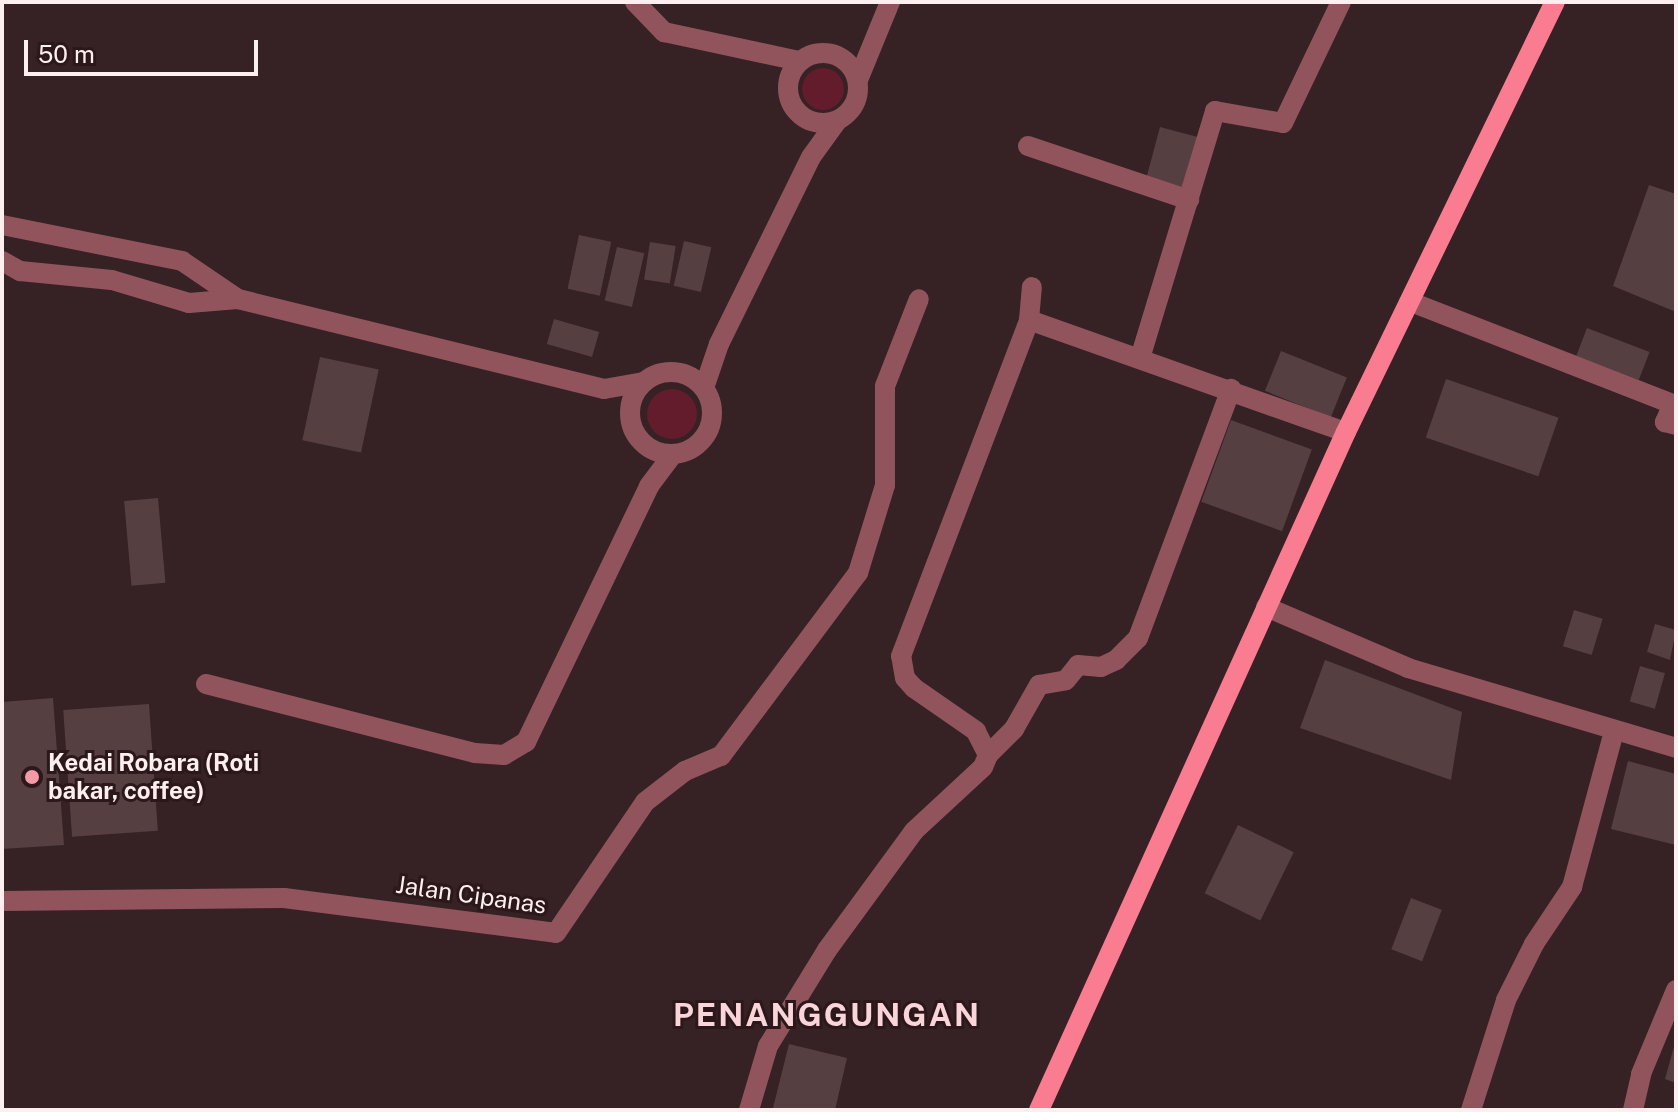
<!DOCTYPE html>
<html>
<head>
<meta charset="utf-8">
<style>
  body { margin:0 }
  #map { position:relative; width:1678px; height:1112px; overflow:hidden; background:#362124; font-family:"Public Sans",sans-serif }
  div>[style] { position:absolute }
  .green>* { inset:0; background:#621c2c }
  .round { border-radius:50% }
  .building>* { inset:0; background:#553f41; transform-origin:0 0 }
  .street>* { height:20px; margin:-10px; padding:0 10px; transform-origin:10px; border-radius:10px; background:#91545d }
  .street>.ring { margin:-10px; padding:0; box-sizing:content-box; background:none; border:20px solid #91545d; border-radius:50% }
  .primary>* { height:20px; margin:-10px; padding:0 10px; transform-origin:10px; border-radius:10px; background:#fa7c91 }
  .dots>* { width:22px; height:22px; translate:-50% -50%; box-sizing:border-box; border:4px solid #2c181a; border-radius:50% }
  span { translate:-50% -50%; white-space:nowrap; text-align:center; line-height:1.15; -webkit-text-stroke:6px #2c181a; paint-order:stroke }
  .poi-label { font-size:24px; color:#fdeef0; font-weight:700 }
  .left { translate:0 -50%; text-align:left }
  .street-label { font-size:24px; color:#fdeef0 }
  .district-label { font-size:32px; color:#f9d5d9; font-weight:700; letter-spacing:2px }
  .frame { position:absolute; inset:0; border:4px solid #fdeef0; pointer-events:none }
  .scale { position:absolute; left:24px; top:40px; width:234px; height:36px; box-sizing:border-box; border:4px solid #fdeef0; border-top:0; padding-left:10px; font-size:24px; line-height:28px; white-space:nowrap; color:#fdeef0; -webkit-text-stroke:6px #2c181a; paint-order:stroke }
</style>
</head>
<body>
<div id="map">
  <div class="green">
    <i class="round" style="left:802px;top:68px;width:42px;height:42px"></i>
    <i class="round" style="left:647px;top:389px;width:50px;height:50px"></i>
  </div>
  <div class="building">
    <i style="left:1160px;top:127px;width:41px;height:58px;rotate:15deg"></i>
    <i style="clip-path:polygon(1649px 185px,1676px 194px,1676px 312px,1613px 286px)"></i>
    <i style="left:579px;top:235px;width:33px;height:55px;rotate:12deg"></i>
    <i style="left:684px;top:241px;width:28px;height:46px;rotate:13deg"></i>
    <i style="left:650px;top:242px;width:26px;height:38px;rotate:9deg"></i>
    <i style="left:617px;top:247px;width:28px;height:55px;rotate:13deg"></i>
    <i style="left:554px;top:319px;width:47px;height:26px;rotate:16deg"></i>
    <i style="left:1587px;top:328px;width:67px;height:30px;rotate:21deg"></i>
    <i style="left:1281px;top:351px;width:71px;height:43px;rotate:22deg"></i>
    <i style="left:320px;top:357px;width:60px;height:85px;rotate:12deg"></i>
    <i style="left:1446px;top:379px;width:119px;height:62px;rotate:19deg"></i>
    <i style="left:1231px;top:420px;width:86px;height:87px;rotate:20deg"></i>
    <i style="left:158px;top:498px;width:85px;height:34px;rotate:85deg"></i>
    <i style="left:1574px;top:610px;width:30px;height:38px;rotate:17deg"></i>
    <i style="clip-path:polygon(1655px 624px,1676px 630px,1670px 660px,1647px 652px)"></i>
    <i style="clip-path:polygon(1325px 660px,1462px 712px,1451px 780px,1300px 728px)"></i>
    <i style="left:1640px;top:666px;width:26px;height:37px;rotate:16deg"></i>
    <i style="clip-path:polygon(53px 698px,64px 845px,2px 849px,2px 702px)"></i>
    <i style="left:149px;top:704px;width:127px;height:86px;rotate:86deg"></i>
    <i style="clip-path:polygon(1628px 761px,1676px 774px,1676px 845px,1611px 829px)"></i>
    <i style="left:1238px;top:825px;width:62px;height:76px;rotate:26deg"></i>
    <i style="left:1411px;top:898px;width:33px;height:55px;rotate:21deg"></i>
    <i style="clip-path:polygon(1675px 1043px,1676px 1043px,1676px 1083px,1665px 1079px)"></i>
    <i style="clip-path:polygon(789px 1044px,847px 1058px,835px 1110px,773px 1108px)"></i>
  </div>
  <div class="street">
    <i style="left:635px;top:2px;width:42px;rotate:46deg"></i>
    <i style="left:664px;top:32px;width:138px;rotate:12.1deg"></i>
    <i class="ring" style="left:788px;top:53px;width:50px;height:50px"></i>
    <i style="left:858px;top:80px;width:84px;rotate:-67.7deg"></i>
    <i style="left:1028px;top:146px;width:170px;rotate:18.5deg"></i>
    <i style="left:2px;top:225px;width:184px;rotate:11.3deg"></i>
    <i style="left:182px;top:261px;width:68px;rotate:34.2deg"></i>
    <i style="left:2px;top:261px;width:21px;rotate:29deg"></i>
    <i style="left:20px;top:271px;width:92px;rotate:5.6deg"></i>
    <i style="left:112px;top:280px;width:80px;rotate:16.6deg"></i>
    <i style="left:189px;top:303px;width:49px;rotate:-4.7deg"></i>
    <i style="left:238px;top:299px;width:377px;rotate:13.8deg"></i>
    <i style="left:604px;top:389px;width:40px;rotate:-10deg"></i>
    <i style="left:1411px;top:302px;width:281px;rotate:21.3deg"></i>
    <i style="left:1673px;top:404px;width:20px;rotate:114deg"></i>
    <i style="left:1665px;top:422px;width:11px;rotate:15deg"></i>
    <i style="left:1029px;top:320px;width:336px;rotate:19.5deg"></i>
    <i style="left:1141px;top:355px;width:255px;rotate:-73.1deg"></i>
    <i style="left:1215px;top:111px;width:69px;rotate:10deg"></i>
    <i style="left:1283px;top:123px;width:134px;rotate:-64.4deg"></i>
    <i class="ring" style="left:630px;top:372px;width:62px;height:62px"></i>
    <i style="left:704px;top:388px;width:46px;rotate:-71.2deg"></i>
    <i style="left:719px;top:344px;width:208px;rotate:-63.8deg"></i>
    <i style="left:811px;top:157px;width:44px;rotate:-54.2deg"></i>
    <i style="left:1266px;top:607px;width:155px;rotate:23.2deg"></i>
    <i style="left:1408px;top:668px;width:280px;rotate:16.6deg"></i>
    <i style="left:206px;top:684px;width:278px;rotate:14.4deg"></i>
    <i style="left:475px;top:753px;width:29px;rotate:4deg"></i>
    <i style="left:504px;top:755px;width:26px;rotate:-31deg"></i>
    <i style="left:526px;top:742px;width:284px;rotate:-64.3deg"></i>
    <i style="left:649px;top:486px;width:39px;rotate:-53deg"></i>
    <i style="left:988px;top:755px;width:37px;rotate:-45deg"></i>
    <i style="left:1014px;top:729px;width:51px;rotate:-60.4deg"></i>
    <i style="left:1039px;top:685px;width:27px;rotate:-10deg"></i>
    <i style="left:1066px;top:680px;width:19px;rotate:-51deg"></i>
    <i style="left:1078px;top:665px;width:23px;rotate:5deg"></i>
    <i style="left:1101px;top:667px;width:17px;rotate:-25deg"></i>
    <i style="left:1116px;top:660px;width:31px;rotate:-45deg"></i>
    <i style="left:1138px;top:638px;width:266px;rotate:-69.5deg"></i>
    <i style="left:2px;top:901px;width:282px;rotate:-0.6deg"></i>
    <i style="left:284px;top:898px;width:274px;rotate:7.3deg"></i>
    <i style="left:556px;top:933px;width:158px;rotate:-55.8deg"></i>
    <i style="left:645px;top:802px;width:51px;rotate:-37.8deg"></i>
    <i style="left:685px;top:771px;width:39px;rotate:-23deg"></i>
    <i style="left:721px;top:756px;width:229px;rotate:-53.2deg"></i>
    <i style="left:858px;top:573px;width:92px;rotate:-72.9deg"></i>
    <i style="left:885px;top:485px;width:99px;rotate:-90deg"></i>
    <i style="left:885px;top:386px;width:93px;rotate:-68.7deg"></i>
    <i style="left:749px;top:1110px;width:67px;rotate:-73.5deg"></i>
    <i style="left:768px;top:1046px;width:113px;rotate:-58.4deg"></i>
    <i style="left:827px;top:950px;width:147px;rotate:-53.8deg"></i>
    <i style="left:914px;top:831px;width:94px;rotate:-42.8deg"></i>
    <i style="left:983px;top:767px;width:13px;rotate:-67deg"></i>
    <i style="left:988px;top:755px;width:27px;rotate:-117deg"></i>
    <i style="left:976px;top:731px;width:75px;rotate:-145.3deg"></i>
    <i style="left:914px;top:688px;width:13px;rotate:-132deg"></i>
    <i style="left:905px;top:678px;width:22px;rotate:-100deg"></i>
    <i style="left:901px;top:656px;width:360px;rotate:-69.1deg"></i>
    <i style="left:1029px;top:320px;width:33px;rotate:-85deg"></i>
    <i style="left:1471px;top:1110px;width:115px;rotate:-72.3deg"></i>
    <i style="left:1506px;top:1000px;width:63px;rotate:-63.4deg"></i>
    <i style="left:1534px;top:944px;width:69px;rotate:-56.3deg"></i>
    <i style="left:1572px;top:887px;width:162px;rotate:-74.9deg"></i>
    <i style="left:1633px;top:1110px;width:37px;rotate:-77deg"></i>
    <i style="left:1641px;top:1074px;width:91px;rotate:-67.4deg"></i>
  </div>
  <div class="primary">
    <i style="left:1039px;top:1110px;width:744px;rotate:-65.64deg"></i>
    <i style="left:1346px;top:432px;width:478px;rotate:-64.1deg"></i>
  </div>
  <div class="dots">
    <i style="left:32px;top:777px;background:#f49aa6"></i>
  </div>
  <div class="poi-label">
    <span class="left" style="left:48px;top:777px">Kedai Robara (Roti<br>bakar, coffee)</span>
  </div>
  <div class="street-label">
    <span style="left:471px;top:895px;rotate:8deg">Jalan Cipanas</span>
  </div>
  <div class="district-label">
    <span style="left:827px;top:1015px">PENANGGUNGAN</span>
  </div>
  <div class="frame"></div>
  <div class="scale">50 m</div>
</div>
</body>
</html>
